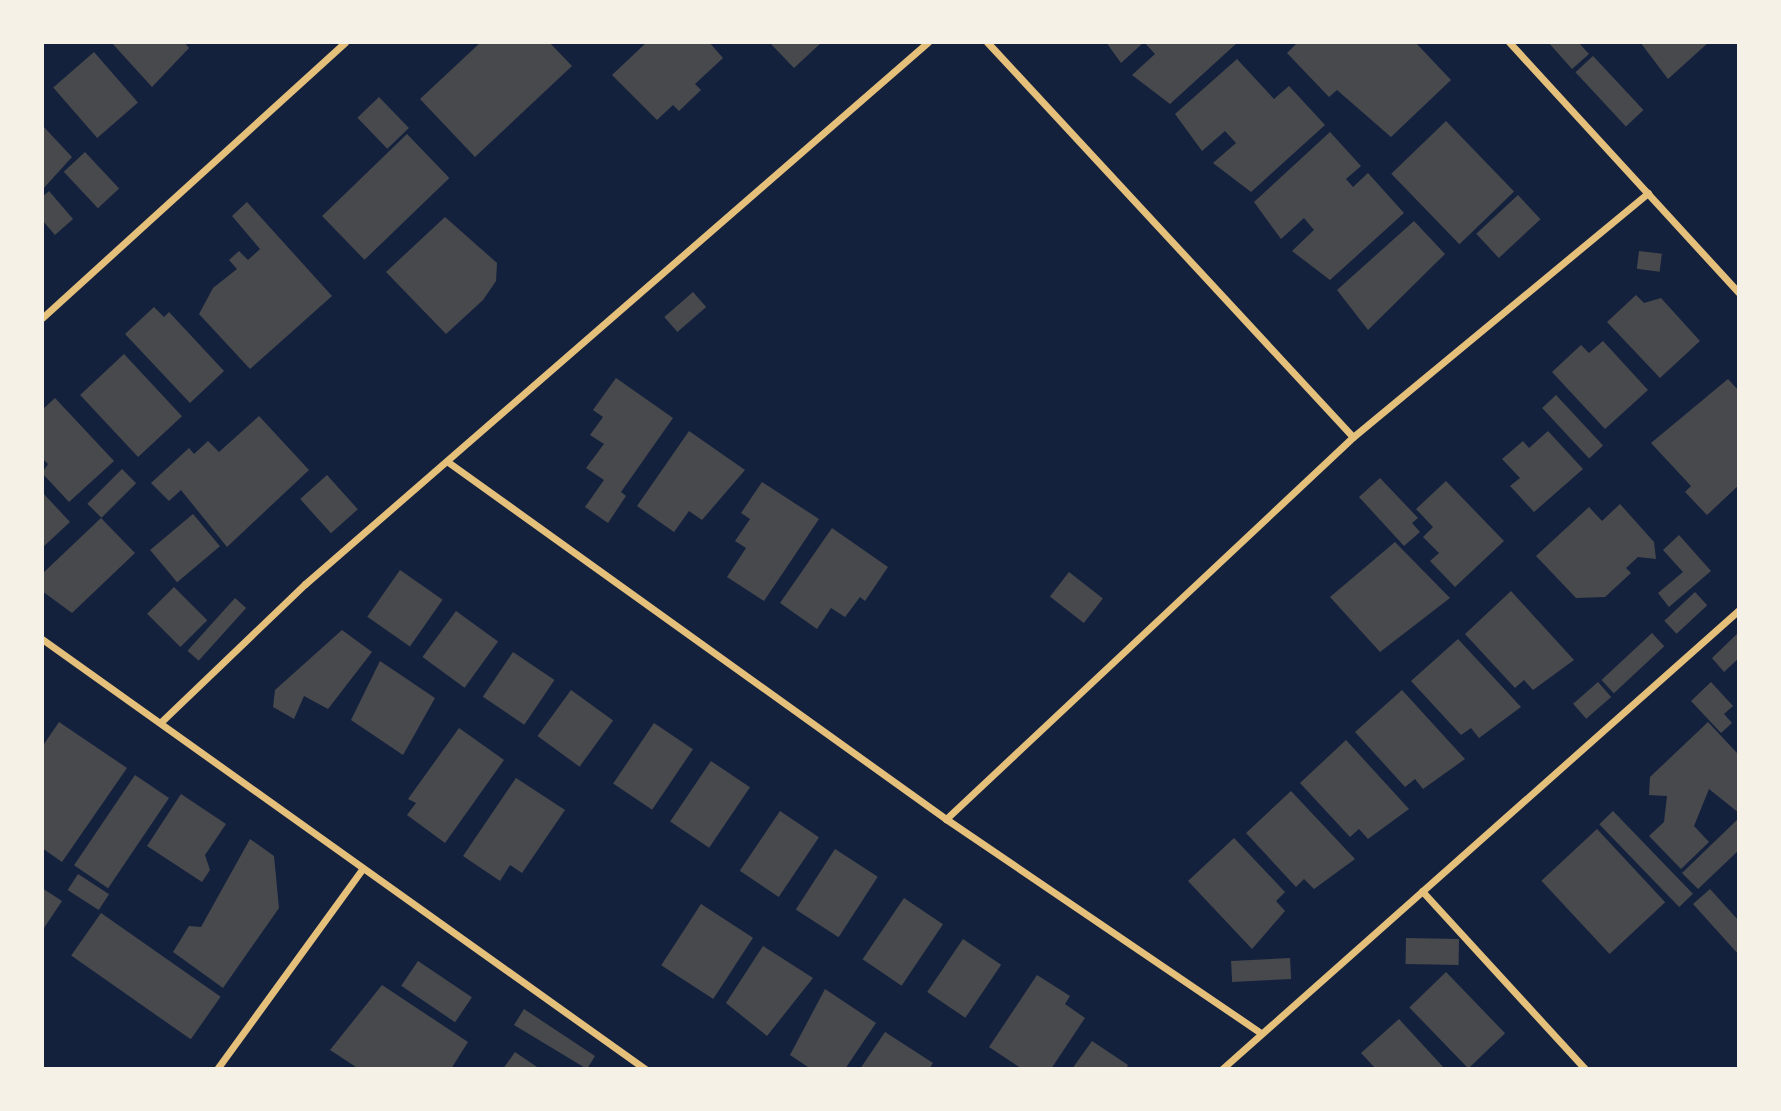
<!DOCTYPE html>
<html>
<head>
<meta charset="utf-8">
<style>
  body { margin:0 }
  #map { position:relative; width:1781px; height:1111px; overflow:hidden; background:#14213d; font-family:Montserrat,sans-serif }
  div>[style] { position:absolute }
  .building>* { inset:0; background:#48494c; transform-origin:0 0 }
  .minor>* { height:7px; margin:-3.5px; padding:0 3.5px; transform-origin:3.5px; border-radius:3.5px; background:#e5c07b }
  span { translate:-50% -50%; white-space:nowrap; text-align:center; line-height:1.15; -webkit-text-stroke:5px #f6f1e7; paint-order:stroke }
  .frame { position:absolute; inset:0; border:44px solid #f6f1e7; pointer-events:none }
</style>
</head>
<body>
<div id="map">
  <div class="building">
    <i style="clip-path:polygon(111px 42px,184px 42px,189px 48px,152px 87px)"></i>
    <i style="clip-path:polygon(481px 42px,549px 42px,572px 66px,475px 157px,420px 99px)"></i>
    <i style="clip-path:polygon(647px 42px,709px 42px,723px 58px,695px 84px,701px 90px,679px 111px,673px 105px,657px 120px,612px 75px)"></i>
    <i style="clip-path:polygon(769px 42px,822px 42px,794px 68px)"></i>
    <i style="clip-path:polygon(1106px 42px,1238px 42px,1170px 104px,1132px 75px,1155px 54px,1144px 42px,1121px 63px)"></i>
    <i style="clip-path:polygon(1298px 42px,1415px 42px,1451px 80px,1391px 137px,1337px 90px,1329px 97px,1287px 53px)"></i>
    <i style="clip-path:polygon(1548px 42px,1578px 42px,1589px 54px,1572px 69px)"></i>
    <i style="clip-path:polygon(1640px 42px,1709px 42px,1668px 79px)"></i>
    <i style="left:94px;top:52px;width:67px;height:54px;rotate:49deg"></i>
    <i style="left:1593px;top:56px;width:74px;height:24px;rotate:47deg"></i>
    <i style="clip-path:polygon(1237px 59px,1274px 99px,1289px 86px,1325px 125px,1251px 192px,1213px 163px,1236px 143px,1225px 131px,1202px 151px,1175px 114px)"></i>
    <i style="left:379px;top:97px;width:43px;height:30px;rotate:46deg"></i>
    <i style="left:1446px;top:121px;width:98px;height:76px;rotate:46deg"></i>
    <i style="clip-path:polygon(42px 125px,72px 157px,42px 190px)"></i>
    <i style="clip-path:polygon(1330px 132px,1361px 166px,1346px 179px,1353px 187px,1368px 173px,1404px 213px,1330px 280px,1292px 251px,1314px 230px,1304px 218px,1281px 239px,1254px 202px)"></i>
    <i style="left:407px;top:134px;width:61px;height:118px;rotate:46deg"></i>
    <i style="left:85px;top:152px;width:50px;height:29px;rotate:47deg"></i>
    <i style="clip-path:polygon(49px 191px,73px 219px,55px 235px,42px 220px,42px 197px)"></i>
    <i style="left:1518px;top:195px;width:33px;height:57px;rotate:47deg"></i>
    <i style="clip-path:polygon(247px 202px,332px 296px,250px 369px,199px 314px,213px 288px,237px 269px,229px 260px,239px 251px,248px 260px,260px 249px,232px 216px)"></i>
    <i style="clip-path:polygon(445px 217px,497px 263px,496px 281px,483px 300px,446px 334px,386px 272px)"></i>
    <i style="clip-path:polygon(1414px 221px,1445px 254px,1368px 330px,1337px 290px)"></i>
    <i style="left:1639px;top:251px;width:23px;height:18px;rotate:7deg"></i>
    <i style="left:693px;top:292px;width:20px;height:38px;rotate:49deg"></i>
    <i style="clip-path:polygon(1636px 295px,1644px 303px,1661px 298px,1700px 341px,1660px 378px,1607px 322px)"></i>
    <i style="clip-path:polygon(154px 307px,164px 317px,169px 312px,224px 371px,190px 403px,125px 334px)"></i>
    <i style="clip-path:polygon(1603px 341px,1648px 390px,1605px 429px,1552px 372px,1581px 345px,1589px 353px)"></i>
    <i style="left:124px;top:354px;width:85px;height:60px;rotate:47deg"></i>
    <i style="clip-path:polygon(616px 378px,673px 418px,621px 492px,626px 496px,608px 523px,585px 507px,604px 480px,586px 468px,604px 444px,590px 435px,603px 417px,593px 410px)"></i>
    <i style="clip-path:polygon(1728px 379px,1739px 391px,1739px 485px,1707px 515px,1685px 492px,1691px 486px,1651px 443px)"></i>
    <i style="left:1556px;top:395px;width:69px;height:19px;rotate:47deg"></i>
    <i style="clip-path:polygon(55px 398px,114px 461px,69px 502px,42px 473px,48px 464px,42px 458px,42px 410px)"></i>
    <i style="clip-path:polygon(259px 416px,309px 470px,227px 547px,181px 490px,169px 501px,151px 483px,189px 448px,194px 454px,208px 441px,219px 452px)"></i>
    <i style="clip-path:polygon(689px 431px,745px 470px,702px 520px,689px 511px,674px 532px,637px 506px)"></i>
    <i style="clip-path:polygon(1548px 431px,1583px 469px,1534px 512px,1510px 486px,1520px 478px,1502px 459px,1523px 441px,1529px 448px)"></i>
    <i style="left:122px;top:469px;width:20px;height:49px;rotate:45deg"></i>
    <i style="left:327px;top:475px;width:46px;height:36px;rotate:48deg"></i>
    <i style="clip-path:polygon(1380px 478px,1418px 518px,1412px 523px,1420px 532px,1404px 546px,1359px 497px)"></i>
    <i style="clip-path:polygon(1446px 481px,1504px 541px,1455px 587px,1430px 561px,1439px 553px,1423px 537px,1433px 527px,1416px 509px)"></i>
    <i style="clip-path:polygon(762px 482px,819px 519px,764px 601px,727px 577px,746px 548px,735px 541px,750px 519px,741px 513px)"></i>
    <i style="clip-path:polygon(42px 492px,70px 522px,42px 548px)"></i>
    <i style="clip-path:polygon(1620px 504px,1654px 542px,1656px 559px,1638px 557px,1626px 568px,1631px 573px,1605px 597px,1576px 598px,1536px 556px,1589px 507px,1602px 521px)"></i>
    <i style="left:193px;top:514px;width:42px;height:56px;rotate:50deg"></i>
    <i style="clip-path:polygon(101px 518px,135px 553px,72px 613px,42px 591px,42px 574px)"></i>
    <i style="clip-path:polygon(832px 528px,888px 567px,865px 601px,860px 597px,845px 617px,831px 608px,817px 629px,780px 603px)"></i>
    <i style="clip-path:polygon(1679px 535px,1711px 571px,1669px 607px,1658px 593px,1683px 572px,1663px 550px)"></i>
    <i style="clip-path:polygon(1395px 542px,1450px 598px,1380px 652px,1330px 597px)"></i>
    <i style="left:400px;top:570px;width:52px;height:57px;rotate:35deg"></i>
    <i style="left:1069px;top:572px;width:43px;height:31px;rotate:38deg"></i>
    <i style="left:174px;top:587px;width:47px;height:38px;rotate:45deg"></i>
    <i style="clip-path:polygon(1511px 591px,1574px 660px,1533px 690px,1524px 680px,1515px 688px,1465px 634px)"></i>
    <i style="left:1695px;top:592px;width:18px;height:42px;rotate:47deg"></i>
    <i style="left:235px;top:598px;width:15px;height:71px;rotate:42deg"></i>
    <i style="left:456px;top:611px;width:52px;height:57px;rotate:36deg"></i>
    <i style="clip-path:polygon(342px 630px,372px 652px,328px 709px,304px 696px,294px 719px,273px 707px,275px 690px)"></i>
    <i style="clip-path:polygon(1739px 632px,1739px 658px,1724px 672px,1712px 658px)"></i>
    <i style="left:1652px;top:633px;width:18px;height:69px;rotate:47deg"></i>
    <i style="clip-path:polygon(1458px 639px,1521px 707px,1479px 738px,1471px 728px,1461px 735px,1411px 681px)"></i>
    <i style="left:513px;top:652px;width:50px;height:54px;rotate:34deg"></i>
    <i style="clip-path:polygon(380px 661px,435px 698px,403px 755px,351px 720px)"></i>
    <i style="left:1598px;top:682px;width:20px;height:33px;rotate:49deg"></i>
    <i style="clip-path:polygon(1711px 682px,1733px 706px,1724px 714px,1732px 723px,1721px 733px,1691px 701px)"></i>
    <i style="left:571px;top:690px;width:52px;height:57px;rotate:36deg"></i>
    <i style="clip-path:polygon(1402px 690px,1465px 759px,1423px 789px,1415px 779px,1405px 787px,1355px 732px)"></i>
    <i style="clip-path:polygon(59px 722px,127px 768px,62px 862px,42px 848px,42px 747px)"></i>
    <i style="clip-path:polygon(1708px 722px,1739px 755px,1739px 813px,1709px 789px,1694px 826px,1709px 842px,1681px 869px,1649px 836px,1664px 822px,1667px 796px,1649px 795px,1650px 777px)"></i>
    <i style="left:654px;top:723px;width:47px;height:73px;rotate:34deg"></i>
    <i style="clip-path:polygon(459px 728px,504px 760px,445px 843px,407px 815px,416px 803px,408px 799px)"></i>
    <i style="clip-path:polygon(1346px 740px,1409px 809px,1368px 839px,1359px 829px,1350px 837px,1300px 783px)"></i>
    <i style="left:711px;top:761px;width:47px;height:73px;rotate:34deg"></i>
    <i style="left:135px;top:775px;width:41px;height:109px;rotate:34deg"></i>
    <i style="clip-path:polygon(516px 778px,565px 810px,522px 873px,510px 865px,500px 881px,463px 856px)"></i>
    <i style="clip-path:polygon(1291px 791px,1355px 859px,1314px 889px,1304px 879px,1296px 887px,1246px 833px)"></i>
    <i style="clip-path:polygon(181px 794px,226px 824px,205px 855px,210px 870px,202px 882px,147px 846px)"></i>
    <i style="left:780px;top:811px;width:47px;height:72px;rotate:34deg"></i>
    <i style="left:1613px;top:811px;width:115px;height:19px;rotate:46deg"></i>
    <i style="clip-path:polygon(1739px 818px,1739px 850px,1698px 889px,1682px 873px)"></i>
    <i style="left:1597px;top:829px;width:100px;height:76px;rotate:47deg"></i>
    <i style="clip-path:polygon(1234px 838px,1285px 892px,1276px 901px,1285px 911px,1252px 949px,1188px 881px)"></i>
    <i style="clip-path:polygon(250px 839px,274px 856px,279px 908px,223px 988px,173px 952px,189px 926px,201px 927px)"></i>
    <i style="left:835px;top:849px;width:51px;height:72px;rotate:33deg"></i>
    <i style="left:78px;top:874px;width:37px;height:19px;rotate:33deg"></i>
    <i style="clip-path:polygon(42px 888px,62px 901px,42px 931px)"></i>
    <i style="clip-path:polygon(1710px 889px,1739px 921px,1739px 955px,1693px 904px)"></i>
    <i style="left:904px;top:898px;width:47px;height:74px;rotate:34deg"></i>
    <i style="left:701px;top:904px;width:62px;height:73px;rotate:33deg"></i>
    <i style="left:101px;top:913px;width:146px;height:52px;rotate:35deg"></i>
    <i style="left:1406px;top:938px;width:53px;height:26px;rotate:1deg"></i>
    <i style="left:963px;top:939px;width:46px;height:64px;rotate:34deg"></i>
    <i style="clip-path:polygon(763px 946px,813px 978px,767px 1036px,726px 1003px)"></i>
    <i style="left:1290px;top:958px;width:21px;height:59px;rotate:87deg"></i>
    <i style="left:418px;top:961px;width:65px;height:30px;rotate:34deg"></i>
    <i style="left:1446px;top:972px;width:85px;height:51px;rotate:46deg"></i>
    <i style="clip-path:polygon(1037px 975px,1070px 996px,1065px 1004px,1085px 1018px,1051px 1069px,1022px 1069px,989px 1047px)"></i>
    <i style="clip-path:polygon(382px 985px,468px 1042px,451px 1069px,359px 1069px,330px 1050px)"></i>
    <i style="clip-path:polygon(825px 989px,876px 1023px,845px 1069px,811px 1069px,790px 1055px)"></i>
    <i style="clip-path:polygon(524px 1009px,595px 1056px,587px 1069px,514px 1025px)"></i>
    <i style="clip-path:polygon(1399px 1019px,1445px 1069px,1376px 1069px,1361px 1053px)"></i>
    <i style="clip-path:polygon(885px 1032px,933px 1063px,929px 1069px,860px 1069px)"></i>
    <i style="clip-path:polygon(1092px 1041px,1128px 1065px,1126px 1069px,1072px 1069px)"></i>
    <i style="clip-path:polygon(515px 1052px,540px 1069px,503px 1069px)"></i>
  </div>
  <div class="minor">
    <i style="left:987px;top:42px;width:538px;rotate:47.18deg"></i>
    <i style="left:1509px;top:42px;width:340px;rotate:47.5deg"></i>
    <i style="left:42px;top:318px;width:410px;rotate:-42.3deg"></i>
    <i style="left:448px;top:462px;width:613px;rotate:35.64deg"></i>
    <i style="left:946px;top:819px;width:379px;rotate:34.2deg"></i>
    <i style="left:42px;top:639px;width:741px;rotate:35.49deg"></i>
    <i style="left:162px;top:721px;width:198px;rotate:-43.8deg"></i>
    <i style="left:305px;top:584px;width:826px;rotate:-41.02deg"></i>
    <i style="left:946px;top:819px;width:558px;rotate:-43.19deg"></i>
    <i style="left:1353px;top:437px;width:383px;rotate:-39.6deg"></i>
    <i style="left:1422px;top:891px;width:241px;rotate:47.5deg"></i>
    <i style="left:217px;top:1069px;width:245px;rotate:-54deg"></i>
    <i style="left:1222px;top:1069px;width:691px;rotate:-41.6deg"></i>
  </div>
  <div class="frame"></div>
</div>
</body>
</html>
